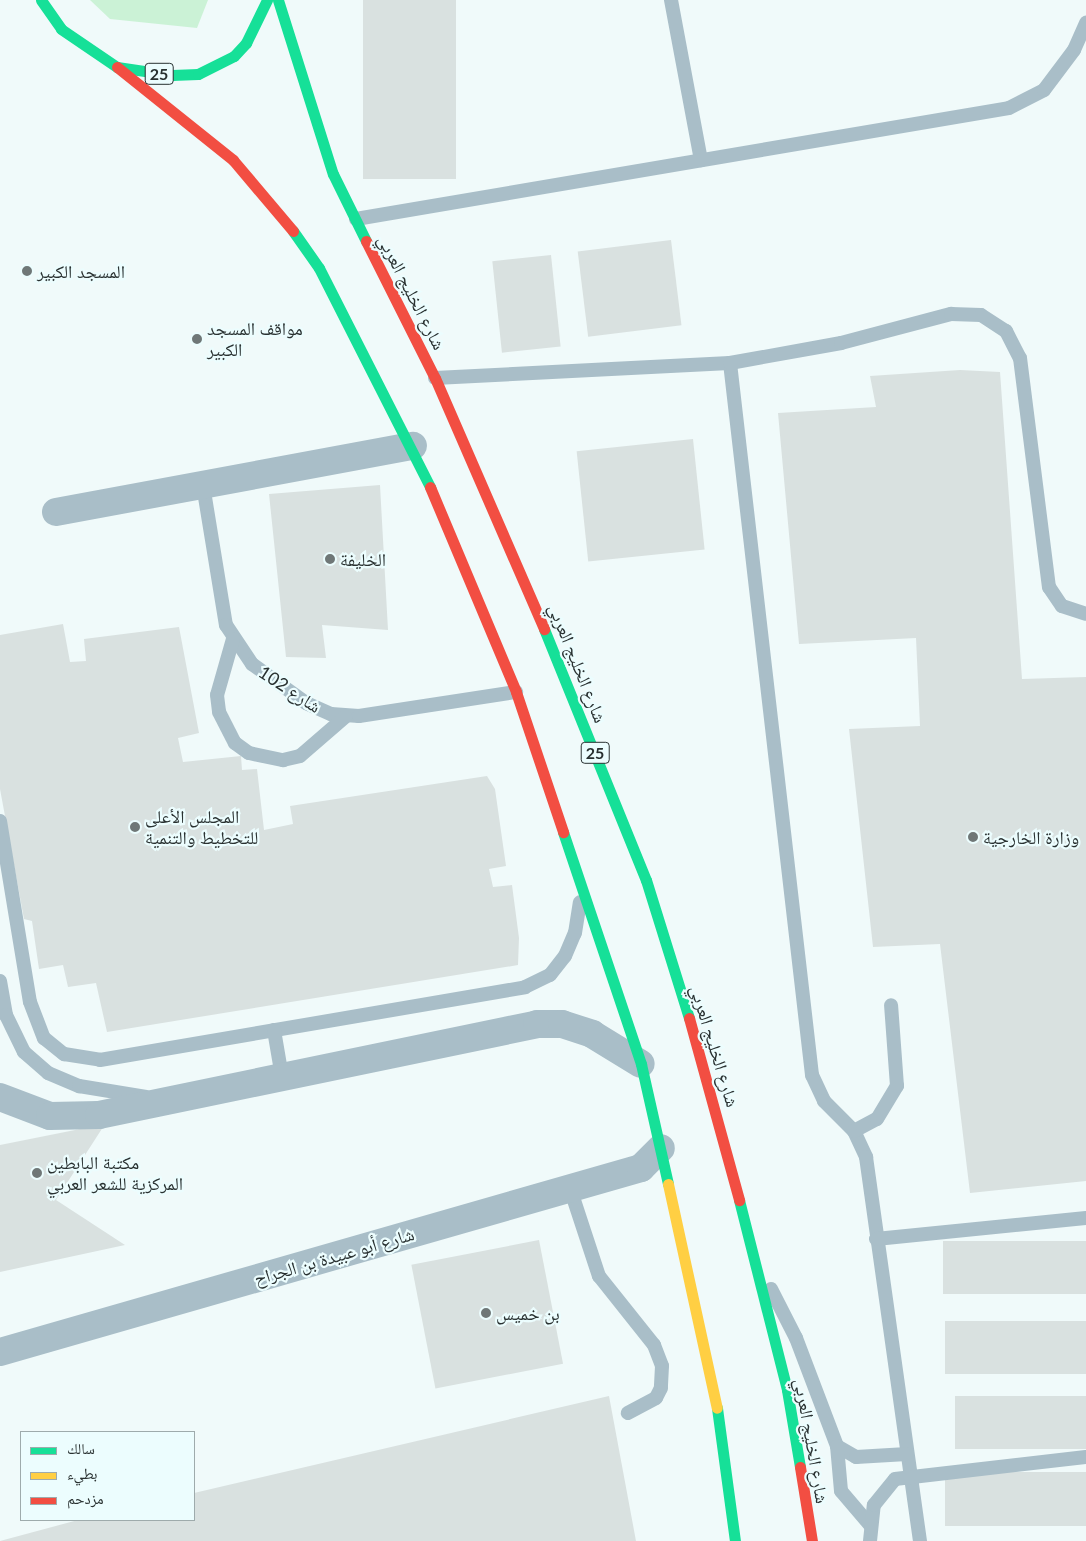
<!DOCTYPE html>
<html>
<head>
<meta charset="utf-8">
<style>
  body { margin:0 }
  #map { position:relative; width:1086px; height:1541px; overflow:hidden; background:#f0fafa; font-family:Lato,"Noto Naskh Arabic",sans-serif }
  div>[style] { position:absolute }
  .green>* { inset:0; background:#cbf2d6 }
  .building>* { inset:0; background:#d9e1e0; transform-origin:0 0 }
  .lane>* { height:14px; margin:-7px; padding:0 7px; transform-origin:7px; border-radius:7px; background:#a9bec8 }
  .street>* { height:28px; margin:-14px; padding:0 14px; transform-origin:14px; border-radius:14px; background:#a9bec8 }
  .fast>* { height:11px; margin:-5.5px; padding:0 5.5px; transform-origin:5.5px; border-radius:5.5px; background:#16e098 }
  .slow>* { height:11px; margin:-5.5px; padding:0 5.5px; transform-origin:5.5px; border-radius:5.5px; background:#ffcf43 }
  .jam>* { height:11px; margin:-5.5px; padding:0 5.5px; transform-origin:5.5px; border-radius:5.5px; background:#f24e42 }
  .dots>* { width:14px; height:14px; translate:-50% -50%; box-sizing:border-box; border:2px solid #ecfdfe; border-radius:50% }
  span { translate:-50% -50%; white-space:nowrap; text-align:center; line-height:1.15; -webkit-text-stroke:4.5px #ecfdfe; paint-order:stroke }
  .shield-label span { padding:1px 4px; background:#ecfdfe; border:1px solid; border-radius:4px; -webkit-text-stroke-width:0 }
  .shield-label { font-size:16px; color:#293131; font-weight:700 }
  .poi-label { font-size:18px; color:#293131 }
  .left { translate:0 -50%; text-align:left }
  .street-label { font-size:18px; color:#293131 }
  .legend { position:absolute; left:20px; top:1431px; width:175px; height:90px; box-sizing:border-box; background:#ecfdfe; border:1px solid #9eabac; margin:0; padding:6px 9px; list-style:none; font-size:15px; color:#293131 }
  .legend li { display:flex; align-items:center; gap:10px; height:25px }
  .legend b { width:25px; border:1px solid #9eabac }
</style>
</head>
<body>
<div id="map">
  <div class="green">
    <i style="clip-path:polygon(90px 0,208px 0,197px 28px,110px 19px)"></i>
  </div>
  <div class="building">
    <i style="left:363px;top:0;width:93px;height:179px"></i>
    <i style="left:671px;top:240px;width:86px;height:94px;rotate:83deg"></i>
    <i style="left:551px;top:255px;width:92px;height:59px;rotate:84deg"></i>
    <i style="clip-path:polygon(960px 370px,1000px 372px,1022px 679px,1086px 677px,1086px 1181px,970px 1193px,940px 944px,873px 947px,849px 729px,920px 726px,916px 638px,799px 644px,778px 413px,876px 407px,870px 376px)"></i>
    <i style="left:693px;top:439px;width:111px;height:117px;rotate:84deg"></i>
    <i style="clip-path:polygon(380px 485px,388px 630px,322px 625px,326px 658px,286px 657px,269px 494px)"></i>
    <i style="clip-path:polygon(63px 624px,70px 662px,86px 661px,84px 639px,179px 627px,199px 733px,178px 738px,183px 762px,241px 756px,242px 770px,257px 769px,264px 830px,293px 824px,290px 806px,487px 776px,495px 789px,506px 866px,489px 869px,493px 887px,512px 885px,519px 938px,518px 965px,107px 1032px,96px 983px,68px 987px,63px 965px,39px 969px,32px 921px,24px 919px,0 789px,0 635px)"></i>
    <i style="clip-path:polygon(105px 1124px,56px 1200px,125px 1245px,0 1272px,0 1145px)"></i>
    <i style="left:539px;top:1240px;width:126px;height:130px;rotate:79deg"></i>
    <i style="left:1086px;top:1241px;width:53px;height:143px;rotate:90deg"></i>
    <i style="left:1086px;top:1321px;width:53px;height:141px;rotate:90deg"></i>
    <i style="clip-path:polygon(609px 1396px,636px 1541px,0 1541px,78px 1520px,194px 1520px,194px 1493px)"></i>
    <i style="left:1086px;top:1396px;width:53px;height:131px;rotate:90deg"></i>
    <i style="left:1086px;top:1472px;width:54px;height:141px;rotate:90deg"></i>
  </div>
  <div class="lane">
    <i style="left:671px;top:0;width:163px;rotate:79.4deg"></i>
    <i style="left:356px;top:219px;width:662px;rotate:-9.65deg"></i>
    <i style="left:1009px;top:108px;width:39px;rotate:-27deg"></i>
    <i style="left:1044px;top:90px;width:50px;rotate:-53.1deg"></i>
    <i style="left:1074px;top:50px;width:30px;rotate:-66deg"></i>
    <i style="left:730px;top:363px;width:717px;rotate:83.43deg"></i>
    <i style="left:812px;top:1075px;width:29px;rotate:65deg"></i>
    <i style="left:824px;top:1101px;width:42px;rotate:45deg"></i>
    <i style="left:854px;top:1131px;width:29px;rotate:65deg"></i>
    <i style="left:866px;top:1157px;width:388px;rotate:82deg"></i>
    <i style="left:435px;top:378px;width:295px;rotate:-2.9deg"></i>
    <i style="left:730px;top:363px;width:113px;rotate:-10.2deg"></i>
    <i style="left:841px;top:343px;width:114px;rotate:-14.8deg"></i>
    <i style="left:951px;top:314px;width:30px;rotate:2deg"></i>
    <i style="left:981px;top:315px;width:30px;rotate:33deg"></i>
    <i style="left:1006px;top:331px;width:30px;rotate:63deg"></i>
    <i style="left:1020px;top:358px;width:231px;rotate:82.8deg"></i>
    <i style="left:1049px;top:587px;width:23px;rotate:56deg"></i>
    <i style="left:1062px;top:606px;width:25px;rotate:18deg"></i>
    <i style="left:203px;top:485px;width:142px;rotate:80.7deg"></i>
    <i style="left:226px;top:625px;width:47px;rotate:56.3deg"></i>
    <i style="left:252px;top:664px;width:67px;rotate:35.8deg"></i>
    <i style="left:306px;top:703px;width:27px;rotate:24deg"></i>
    <i style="left:331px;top:714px;width:28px;rotate:4deg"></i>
    <i style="left:359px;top:716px;width:159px;rotate:-8.7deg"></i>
    <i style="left:233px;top:639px;width:58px;rotate:105.9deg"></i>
    <i style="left:217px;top:695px;width:17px;rotate:83deg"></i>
    <i style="left:219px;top:712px;width:35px;rotate:63deg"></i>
    <i style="left:235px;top:743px;width:17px;rotate:36deg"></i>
    <i style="left:249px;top:753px;width:35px;rotate:12deg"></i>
    <i style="left:283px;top:760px;width:17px;rotate:-13deg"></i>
    <i style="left:300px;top:756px;width:60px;rotate:-40.9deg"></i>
    <i style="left:0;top:821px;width:183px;rotate:80.6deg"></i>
    <i style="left:30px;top:1002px;width:39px;rotate:69deg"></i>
    <i style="left:44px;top:1038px;width:26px;rotate:39deg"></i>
    <i style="left:64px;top:1054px;width:36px;rotate:9deg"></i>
    <i style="left:100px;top:1060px;width:431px;rotate:-9.7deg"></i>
    <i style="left:525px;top:987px;width:28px;rotate:-26deg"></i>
    <i style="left:550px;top:975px;width:24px;rotate:-52deg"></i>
    <i style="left:565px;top:956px;width:25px;rotate:-67deg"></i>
    <i style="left:575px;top:933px;width:31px;rotate:-81deg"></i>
    <i style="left:0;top:981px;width:35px;rotate:80deg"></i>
    <i style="left:6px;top:1015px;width:41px;rotate:64.1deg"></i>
    <i style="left:24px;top:1052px;width:32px;rotate:41deg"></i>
    <i style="left:48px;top:1073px;width:34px;rotate:23deg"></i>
    <i style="left:79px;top:1086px;width:68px;rotate:9.3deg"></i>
    <i style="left:274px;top:1030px;width:48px;rotate:80.3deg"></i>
    <i style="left:854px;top:1131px;width:26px;rotate:-28deg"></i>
    <i style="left:877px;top:1119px;width:39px;rotate:-59deg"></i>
    <i style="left:897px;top:1086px;width:81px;rotate:-94.2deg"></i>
    <i style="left:570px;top:1188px;width:93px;rotate:71.8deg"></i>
    <i style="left:599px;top:1276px;width:88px;rotate:51.4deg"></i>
    <i style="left:654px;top:1345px;width:22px;rotate:69deg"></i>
    <i style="left:662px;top:1366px;width:22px;rotate:93deg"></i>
    <i style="left:661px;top:1388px;width:11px;rotate:117deg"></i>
    <i style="left:656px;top:1398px;width:32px;rotate:152deg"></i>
    <i style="left:876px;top:1239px;width:211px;rotate:-5.7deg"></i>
    <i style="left:771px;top:1289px;width:55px;rotate:63deg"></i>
    <i style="left:796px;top:1338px;width:116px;rotate:69.2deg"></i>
    <i style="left:837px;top:1446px;width:22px;rotate:30deg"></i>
    <i style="left:856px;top:1457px;width:51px;rotate:-3.4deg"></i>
    <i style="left:837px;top:1446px;width:45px;rotate:84.9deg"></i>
    <i style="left:841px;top:1491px;width:45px;rotate:49.5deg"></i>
    <i style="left:870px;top:1541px;width:36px;rotate:-84deg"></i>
    <i style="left:874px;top:1505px;width:33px;rotate:-51deg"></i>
    <i style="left:895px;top:1479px;width:192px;rotate:-6.6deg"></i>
  </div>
  <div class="street">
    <i style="left:56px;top:512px;width:363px;rotate:-10.5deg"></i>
    <i style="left:0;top:1097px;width:53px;rotate:20.8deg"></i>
    <i style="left:50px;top:1116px;width:49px;rotate:-1.2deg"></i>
    <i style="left:99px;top:1115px;width:447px;rotate:-11.7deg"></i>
    <i style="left:537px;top:1024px;width:25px"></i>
    <i style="left:562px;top:1024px;width:32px;rotate:18deg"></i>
    <i style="left:592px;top:1034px;width:57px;rotate:31.5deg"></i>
    <i style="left:0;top:1352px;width:667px;rotate:-16.02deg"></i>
    <i style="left:641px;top:1168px;width:28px;rotate:-45deg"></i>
  </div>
  <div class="fast">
    <i style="left:41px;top:0;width:35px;rotate:55deg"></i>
    <i style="left:61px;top:29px;width:68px;rotate:34.2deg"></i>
    <i style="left:117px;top:67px;width:56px;rotate:8.3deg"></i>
    <i style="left:172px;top:75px;width:26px;rotate:-2deg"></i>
    <i style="left:198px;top:74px;width:40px;rotate:-26.6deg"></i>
    <i style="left:234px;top:56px;width:18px;rotate:-47deg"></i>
    <i style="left:246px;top:43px;width:48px;rotate:-64deg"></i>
    <i style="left:278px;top:0;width:182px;rotate:72.5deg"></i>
    <i style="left:333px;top:174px;width:75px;rotate:63.8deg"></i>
    <i style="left:293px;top:231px;width:45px;rotate:54.9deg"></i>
    <i style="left:319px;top:268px;width:246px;rotate:63.1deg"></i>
    <i style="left:544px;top:629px;width:271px;rotate:67.9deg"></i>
    <i style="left:646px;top:880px;width:145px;rotate:72.7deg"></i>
    <i style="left:563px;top:832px;width:245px;rotate:71.4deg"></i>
    <i style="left:641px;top:1064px;width:123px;rotate:77.3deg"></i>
    <i style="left:739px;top:1200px;width:196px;rotate:75.8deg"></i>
    <i style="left:787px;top:1390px;width:78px;rotate:80.4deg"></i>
    <i style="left:717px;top:1408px;width:134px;rotate:82.3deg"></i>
  </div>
  <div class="slow">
    <i style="left:668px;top:1184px;width:229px;rotate:77.7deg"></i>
  </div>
  <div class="jam">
    <i style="left:117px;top:67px;width:149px;rotate:38.7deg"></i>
    <i style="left:233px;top:160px;width:93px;rotate:49.8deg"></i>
    <i style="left:366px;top:241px;width:153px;rotate:63.3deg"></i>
    <i style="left:435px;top:378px;width:274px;rotate:66.5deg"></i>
    <i style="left:430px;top:487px;width:222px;rotate:67.2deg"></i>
    <i style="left:516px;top:692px;width:148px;rotate:71.4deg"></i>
    <i style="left:689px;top:1018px;width:189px;rotate:74.6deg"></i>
    <i style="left:800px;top:1467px;width:75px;rotate:80.8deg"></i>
  </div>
  <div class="dots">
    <i style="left:27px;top:271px;background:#6f7777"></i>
    <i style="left:197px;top:339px;background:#6f7777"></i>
    <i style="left:330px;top:559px;background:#6f7777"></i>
    <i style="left:135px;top:827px;background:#6f7777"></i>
    <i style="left:973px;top:837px;background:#6f7777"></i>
    <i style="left:37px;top:1173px;background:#6f7777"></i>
    <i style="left:486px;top:1313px;background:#6f7777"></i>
  </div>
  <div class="shield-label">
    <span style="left:159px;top:74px">25</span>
    <span style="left:595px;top:753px">25</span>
  </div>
  <div class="poi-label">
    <span class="left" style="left:37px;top:271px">المسجد الكبير</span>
    <span class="left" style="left:207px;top:339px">مواقف المسجد<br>الكبير</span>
    <span class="left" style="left:340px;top:559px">الخليفة</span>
    <span class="left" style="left:145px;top:827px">المجلس الأعلى<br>للتخطيط والتنمية</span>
    <span class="left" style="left:983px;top:837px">وزارة الخارجية</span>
    <span class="left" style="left:47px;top:1173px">مكتبة البابطين<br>المركزية للشعر العربي</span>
    <span class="left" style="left:496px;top:1313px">بن خميس</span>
  </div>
  <div class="street-label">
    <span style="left:412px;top:292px;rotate:63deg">شارع الخليج العربي</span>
    <span style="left:578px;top:663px;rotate:68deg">شارع الخليج العربي</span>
    <span style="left:290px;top:689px;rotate:33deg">شارع 102</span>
    <span style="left:715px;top:1046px;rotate:73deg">شارع الخليج العربي</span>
    <span style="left:334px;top:1256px;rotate:-16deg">شارع أبو عبيدة بن الجراح</span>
    <span style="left:812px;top:1441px;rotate:80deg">شارع الخليج العربي</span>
  </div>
  <ul class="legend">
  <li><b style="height:6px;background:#16e098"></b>سالك</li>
  <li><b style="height:6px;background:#ffcf43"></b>بطيء</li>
  <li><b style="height:6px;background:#f24e42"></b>مزدحم</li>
  </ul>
</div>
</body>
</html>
